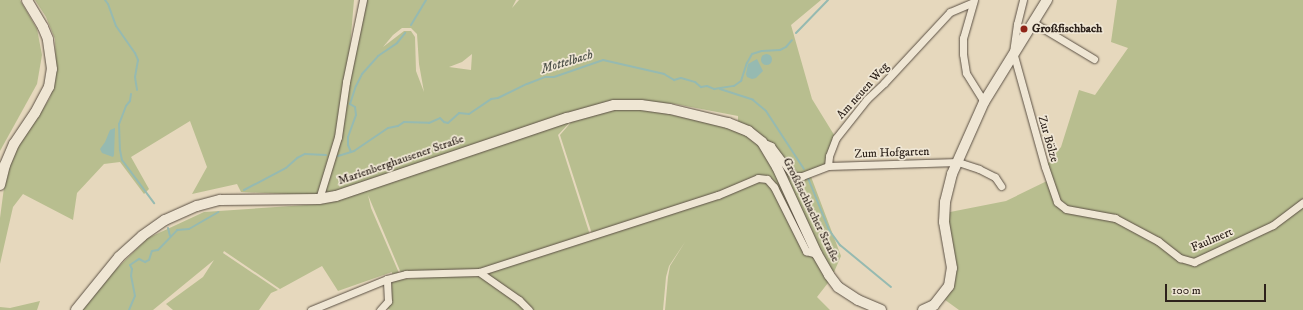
<!DOCTYPE html>
<html>
<head>
<meta charset="utf-8">
<style>
  body { margin:0 }
  #map { position:relative; width:1303px; height:310px; overflow:hidden; background:#e6d8bd; font-family:"IM FELL DW Pica",serif }
  div>[style] { position:absolute }
  .green>* { inset:0; background:#b8be8f }
  .water>* { inset:0; background:#96bab1 }
  .round { border-radius:50% }
  .stream>* { height:2px; margin:-1px; padding:0 1px; transform-origin:1px; border-radius:1px; background:#96bab1 }
  .roads { filter:drop-shadow(0 0 1px #5b5044) drop-shadow(0 0 1px #5b5044) }
  .street>* { height:7px; margin:-3.5px; padding:0 3.5px; transform-origin:3.5px; border-radius:3.5px; background:#efe6d4 }
  .secondary>* { height:10px; margin:-5px; padding:0 5px; transform-origin:5px; border-radius:5px; background:#efe6d4 }
  .dots>* { width:11px; height:11px; translate:-50% -50%; box-sizing:border-box; border:2px solid #efe6d4; border-radius:50% }
  span { translate:-50% -50%; white-space:nowrap; text-align:center; line-height:1.15; -webkit-text-stroke:3.5px #efe6d4; paint-order:stroke }
  .poi-label { font-size:12px; color:#2d221b; font-weight:700 }
  .left { translate:0 -50%; text-align:left }
  .street-label { font-size:12px; color:#2d221b }
  .water-label { font-size:13px; color:#4c5048; font-style:italic }
  .scale { position:absolute; left:1165px; top:284px; width:101px; height:18px; box-sizing:border-box; border:2px solid #2d221b; border-top:0; padding-left:5px; font-size:12px; line-height:14px; white-space:nowrap; color:#2d221b; -webkit-text-stroke:3px #efe6d4; paint-order:stroke }
</style>
</head>
<body>
<div id="map">
  <div class="green">
    <i style="clip-path:polygon(0 0,20px 0,37px 29px,42px 55px,37px 84px,0 151px)"></i>
    <i style="clip-path:polygon(evenodd,35px 0,354px 0,349px 59px,365px 0,516px 0,512px 8px,519px 0,821px 0,791px 25px,812px 99px,836px 138px,828px 166px,810px 174px,841px 256px,831px 279px,817px 297px,830px 310px,665px 310px,668px 277px,670px 266px,685px 242px,669px 266px,666px 277px,663px 310px,532px 310px,488px 274px,489px 270px,592px 234px,560px 135px,573px 120px,605px 111px,642px 108px,738px 130px,738px 116px,675px 104px,634px 100px,604px 105px,336px 191px,310px 195px,241px 192px,237px 184px,192px 194px,207px 167px,190px 121px,131px 157px,149px 189px,144px 194px,120px 162px,104px 164px,77px 193px,73px 220px,23px 194px,13px 207px,0 264px,0 218px,5px 180px,16px 150px,50px 98px,56px 74px,55px 39px,46px 17px,35px 0,402px 28px,411px 28px,417px 34px,419px 64px,424px 92px,416px 71px,415px 37px,411px 31px,404px 31px,383px 47px,393px 35px,402px 28px,35px 0,472px 54px,471px 70px,449px 67px,462px 62px,472px 54px)"></i>
    <i style="clip-path:polygon(1117px 0,1303px 0,1303px 310px,959px 310px,941px 297px,949px 286px,945px 213px,1006px 201px,1049px 180px,1045px 167px,1061px 147px,1079px 90px,1095px 95px,1128px 48px,1111px 42px)"></i>
    <i style="clip-path:polygon(571px 121px,558px 135px,590px 235px,484px 269px,401px 273px,368px 195px,371px 208px,399px 273px,392px 274px,392px 272px,338px 291px,322px 266px,280px 289px,224px 251px,223px 253px,278px 290px,271px 293px,259px 310px,173px 310px,166px 304px,203px 277px,214px 260px,153px 310px,81px 310px,102px 283px,148px 238px,204px 212px,321px 204px,348px 197px)"></i>
    <i style="clip-path:polygon(477px 274px,489px 280px,526px 310px,390px 310px,387px 308px,390px 301px,392px 280px)"></i>
    <i style="clip-path:polygon(40px 301px,37px 310px,0 310px,0 307px,10px 308px)"></i>
  </div>
  <div class="water">
    <i class="round" style="left:760.5px;top:53.5px;width:11px;height:11px"></i>
    <i style="clip-path:polygon(757px 59px,763px 71px,756px 78px,752px 79px,747px 77px,746px 74px,748px 64px)"></i>
    <i style="clip-path:polygon(115px 128px,114px 155px,113px 157px,102px 153px,100px 149px,105px 142px,110px 130px)"></i>
  </div>
  <div class="stream">
    <i style="left:105px;top:0;width:5px;rotate:53deg"></i>
    <i style="left:108px;top:4px;width:23px;rotate:70deg"></i>
    <i style="left:116px;top:26px;width:33px;rotate:55deg"></i>
    <i style="left:135px;top:53px;width:8px;rotate:67deg"></i>
    <i style="left:138px;top:60px;width:17px;rotate:100deg"></i>
    <i style="left:135px;top:77px;width:13px;rotate:81deg"></i>
    <i style="left:411px;top:25px;width:29px;rotate:-59deg"></i>
    <i style="left:796px;top:33px;width:46px;rotate:-45.9deg"></i>
    <i style="left:720px;top:89px;width:35px;rotate:18deg"></i>
    <i style="left:753px;top:100px;width:17px;rotate:40deg"></i>
    <i style="left:766px;top:111px;width:69px;rotate:56.8deg"></i>
    <i style="left:131px;top:94px;width:7px;rotate:98deg"></i>
    <i style="left:130px;top:101px;width:6px;rotate:129deg"></i>
    <i style="left:126px;top:106px;width:19px;rotate:111deg"></i>
    <i style="left:119px;top:124px;width:26px;rotate:88deg"></i>
    <i style="left:120px;top:150px;width:10px;rotate:79deg"></i>
    <i style="left:122px;top:160px;width:54px;rotate:53.3deg"></i>
    <i style="left:351px;top:152px;width:8px;rotate:-113deg"></i>
    <i style="left:348px;top:145px;width:8px;rotate:-90deg"></i>
    <i style="left:348px;top:137px;width:23px;rotate:-70deg"></i>
    <i style="left:356px;top:115px;width:8px;rotate:-97deg"></i>
    <i style="left:355px;top:107px;width:6px;rotate:-149deg"></i>
    <i style="left:350px;top:104px;width:19px;rotate:-72deg"></i>
    <i style="left:356px;top:86px;width:13px;rotate:-63deg"></i>
    <i style="left:362px;top:74px;width:24px;rotate:-48deg"></i>
    <i style="left:378px;top:56px;width:23px;rotate:-34deg"></i>
    <i style="left:397px;top:43px;width:13px;rotate:-51deg"></i>
    <i style="left:338px;top:156px;width:17px;rotate:-17deg"></i>
    <i style="left:354px;top:151px;width:41px;rotate:-34.1deg"></i>
    <i style="left:388px;top:128px;width:10px;rotate:-11deg"></i>
    <i style="left:398px;top:126px;width:7px;rotate:-34deg"></i>
    <i style="left:404px;top:122px;width:25px;rotate:2deg"></i>
    <i style="left:429px;top:123px;width:12px;rotate:-24deg"></i>
    <i style="left:440px;top:118px;width:6px;rotate:45deg"></i>
    <i style="left:444px;top:122px;width:4px;rotate:14deg"></i>
    <i style="left:448px;top:123px;width:15px;rotate:-42deg"></i>
    <i style="left:459px;top:113px;width:10px;rotate:6deg"></i>
    <i style="left:469px;top:114px;width:27px;rotate:-34deg"></i>
    <i style="left:491px;top:99px;width:7px;rotate:-8deg"></i>
    <i style="left:498px;top:98px;width:32px;rotate:-26deg"></i>
    <i style="left:527px;top:84px;width:19px;rotate:-21deg"></i>
    <i style="left:545px;top:77px;width:9px"></i>
    <i style="left:554px;top:77px;width:52px;rotate:-19.1deg"></i>
    <i style="left:603px;top:60px;width:63px;rotate:12.9deg"></i>
    <i style="left:664px;top:74px;width:12px;rotate:31deg"></i>
    <i style="left:674px;top:80px;width:7px;rotate:-16deg"></i>
    <i style="left:681px;top:78px;width:15px;rotate:16deg"></i>
    <i style="left:695px;top:82px;width:8px;rotate:40deg"></i>
    <i style="left:701px;top:87px;width:6px;rotate:-9deg"></i>
    <i style="left:707px;top:86px;width:8px;rotate:23deg"></i>
    <i style="left:714px;top:89px;width:20px;rotate:-9deg"></i>
    <i style="left:734px;top:86px;width:9px;rotate:-36deg"></i>
    <i style="left:741px;top:81px;width:19px;rotate:-72deg"></i>
    <i style="left:747px;top:63px;width:10px;rotate:-61deg"></i>
    <i style="left:752px;top:54px;width:10px;rotate:-17deg"></i>
    <i style="left:762px;top:51px;width:18px;rotate:-3deg"></i>
    <i style="left:780px;top:50px;width:7px;rotate:-27deg"></i>
    <i style="left:786px;top:47px;width:9px;rotate:-49deg"></i>
    <i style="left:808px;top:178px;width:56px;rotate:68deg"></i>
    <i style="left:829px;top:230px;width:19px;rotate:54deg"></i>
    <i style="left:840px;top:245px;width:66px;rotate:39.5deg"></i>
    <i style="left:244px;top:190px;width:47px;rotate:-27.6deg"></i>
    <i style="left:286px;top:168px;width:15px;rotate:-42deg"></i>
    <i style="left:297px;top:158px;width:9px;rotate:-27deg"></i>
    <i style="left:305px;top:154px;width:21px;rotate:3deg"></i>
    <i style="left:168px;top:228px;width:8px;rotate:76deg"></i>
    <i style="left:129px;top:310px;width:15px;rotate:-67deg"></i>
    <i style="left:135px;top:296px;width:20px;rotate:-101deg"></i>
    <i style="left:131px;top:276px;width:7px;rotate:-82deg"></i>
    <i style="left:132px;top:269px;width:4px;rotate:-117deg"></i>
    <i style="left:130px;top:265px;width:11px;rotate:-34deg"></i>
    <i style="left:139px;top:259px;width:7px;rotate:27deg"></i>
    <i style="left:145px;top:262px;width:4px;rotate:-27deg"></i>
    <i style="left:149px;top:260px;width:9px;rotate:-72deg"></i>
    <i style="left:152px;top:251px;width:6px;rotate:-9deg"></i>
    <i style="left:158px;top:250px;width:28px;rotate:-46deg"></i>
    <i style="left:177px;top:230px;width:12px;rotate:-5deg"></i>
    <i style="left:189px;top:229px;width:34px;rotate:-30deg"></i>
  </div>
  <div class="roads">
    <div class="street">
      <i style="left:974px;top:0;width:40px;rotate:106deg"></i>
      <i style="left:963px;top:38px;width:16px;rotate:90deg"></i>
      <i style="left:963px;top:54px;width:19px;rotate:81deg"></i>
      <i style="left:966px;top:73px;width:34px;rotate:58deg"></i>
      <i style="left:1023px;top:0;width:25px;rotate:104deg"></i>
      <i style="left:1017px;top:24px;width:28px;rotate:98deg"></i>
      <i style="left:1013px;top:52px;width:119px;rotate:74.5deg"></i>
      <i style="left:1045px;top:167px;width:37px;rotate:71deg"></i>
      <i style="left:1057px;top:202px;width:11px;rotate:38deg"></i>
      <i style="left:1066px;top:209px;width:50px;rotate:10.4deg"></i>
      <i style="left:1115px;top:218px;width:49px;rotate:28.1deg"></i>
      <i style="left:1158px;top:241px;width:28px;rotate:38deg"></i>
      <i style="left:1180px;top:258px;width:15px;rotate:16deg"></i>
      <i style="left:1194px;top:262px;width:87px;rotate:-25.1deg"></i>
      <i style="left:1273px;top:225px;width:38px;rotate:-37deg"></i>
      <i style="left:1034px;top:23px;width:70px;rotate:31deg"></i>
      <i style="left:762px;top:142px;width:10px;rotate:24deg"></i>
      <i style="left:771px;top:146px;width:38px;rotate:53deg"></i>
      <i style="left:794px;top:176px;width:8px"></i>
      <i style="left:802px;top:176px;width:28px;rotate:-21deg"></i>
      <i style="left:828px;top:166px;width:10px;rotate:-84deg"></i>
      <i style="left:829px;top:156px;width:19px;rotate:-69deg"></i>
      <i style="left:836px;top:138px;width:50px;rotate:-51.5deg"></i>
      <i style="left:867px;top:99px;width:23px;rotate:-43deg"></i>
      <i style="left:884px;top:83px;width:97px;rotate:-47.1deg"></i>
      <i style="left:950px;top:12px;width:25px;rotate:-23deg"></i>
      <i style="left:828px;top:166px;width:130px;rotate:-1.8deg"></i>
      <i style="left:958px;top:162px;width:22px;rotate:18deg"></i>
      <i style="left:979px;top:169px;width:18px;rotate:27deg"></i>
      <i style="left:995px;top:177px;width:11px;rotate:56deg"></i>
      <i style="left:319px;top:199px;width:65px;rotate:-73deg"></i>
      <i style="left:338px;top:137px;width:56px;rotate:-81.7deg"></i>
      <i style="left:346px;top:82px;width:84px;rotate:-78.3deg"></i>
      <i style="left:479px;top:272px;width:251px;rotate:-17.9deg"></i>
      <i style="left:718px;top:195px;width:43px;rotate:-23deg"></i>
      <i style="left:758px;top:178px;width:9px;rotate:6deg"></i>
      <i style="left:767px;top:179px;width:11px;rotate:49deg"></i>
      <i style="left:774px;top:187px;width:72px;rotate:63.4deg"></i>
      <i style="left:806px;top:251px;width:11px;rotate:15deg"></i>
      <i style="left:311px;top:310px;width:82px;rotate:-22.2deg"></i>
      <i style="left:387px;top:279px;width:20px;rotate:-15deg"></i>
      <i style="left:406px;top:274px;width:73px;rotate:-1.6deg"></i>
      <i style="left:479px;top:272px;width:49px;rotate:35deg"></i>
      <i style="left:519px;top:300px;width:14px;rotate:45deg"></i>
      <i style="left:380px;top:310px;width:12px;rotate:-48deg"></i>
      <i style="left:388px;top:301px;width:22px;rotate:-93deg"></i>
    </div>
    <div class="secondary">
      <i style="left:0;top:185px;width:21px;rotate:-76deg"></i>
      <i style="left:5px;top:165px;width:23px;rotate:-67deg"></i>
      <i style="left:14px;top:144px;width:37px;rotate:-56deg"></i>
      <i style="left:35px;top:113px;width:30px;rotate:-62deg"></i>
      <i style="left:49px;top:87px;width:18px;rotate:-81deg"></i>
      <i style="left:52px;top:69px;width:30px;rotate:-98deg"></i>
      <i style="left:48px;top:39px;width:13px;rotate:-113deg"></i>
      <i style="left:43px;top:27px;width:31px;rotate:-121deg"></i>
      <i style="left:76px;top:310px;width:68px;rotate:-50.9deg"></i>
      <i style="left:119px;top:257px;width:31px;rotate:-42deg"></i>
      <i style="left:142px;top:236px;width:28px;rotate:-35deg"></i>
      <i style="left:165px;top:220px;width:35px;rotate:-24deg"></i>
      <i style="left:197px;top:206px;width:24px;rotate:-15deg"></i>
      <i style="left:220px;top:200px;width:99px;rotate:-0.6deg"></i>
      <i style="left:319px;top:199px;width:17px;rotate:-10deg"></i>
      <i style="left:336px;top:196px;width:244px;rotate:-18.7deg"></i>
      <i style="left:567px;top:118px;width:49px;rotate:-15.5deg"></i>
      <i style="left:614px;top:105px;width:27px"></i>
      <i style="left:641px;top:105px;width:29px;rotate:8deg"></i>
      <i style="left:670px;top:109px;width:60px;rotate:13.6deg"></i>
      <i style="left:728px;top:123px;width:22px;rotate:22deg"></i>
      <i style="left:748px;top:131px;width:18px;rotate:38deg"></i>
      <i style="left:762px;top:142px;width:29px;rotate:59deg"></i>
      <i style="left:777px;top:167px;width:96px;rotate:65.3deg"></i>
      <i style="left:817px;top:254px;width:24px;rotate:60deg"></i>
      <i style="left:829px;top:275px;width:15px;rotate:53deg"></i>
      <i style="left:838px;top:287px;width:24px;rotate:33deg"></i>
      <i style="left:858px;top:300px;width:25px;rotate:23deg"></i>
      <i style="left:923px;top:310px;width:12px;rotate:-24deg"></i>
      <i style="left:934px;top:305px;width:24px;rotate:-52deg"></i>
      <i style="left:949px;top:286px;width:18px;rotate:-81deg"></i>
      <i style="left:952px;top:268px;width:47px;rotate:-99.9deg"></i>
      <i style="left:944px;top:222px;width:20px;rotate:-87deg"></i>
      <i style="left:945px;top:202px;width:29px;rotate:-76deg"></i>
      <i style="left:952px;top:174px;width:79px;rotate:-66deg"></i>
      <i style="left:984px;top:102px;width:120px;rotate:-58.3deg"></i>
    </div>
  </div>
  <div class="dots">
    <i style="left:1024px;top:29px;background:#8f2418"></i>
  </div>
  <div class="poi-label">
    <span class="left" style="left:1032px;top:29px">Großfischbach</span>
  </div>
  <div class="street-label">
    <span style="left:863px;top:91px;rotate:-48deg">Am neuen Weg</span>
    <span style="left:1048px;top:139px;rotate:74deg">Zur Bölze</span>
    <span style="left:892px;top:153px;rotate:-2deg">Zum Hofgarten</span>
    <span style="left:401px;top:160px;rotate:-19deg">Marienberghausener Straße</span>
    <span style="left:811px;top:210px;rotate:64deg">Großfischbacher Straße</span>
    <span style="left:1212px;top:240px;rotate:-23deg">Faulmert</span>
  </div>
  <div class="water-label">
    <span style="left:567px;top:62px;rotate:-17deg">Mottelbach</span>
  </div>
  <div class="scale">100 m</div>
</div>
</body>
</html>
